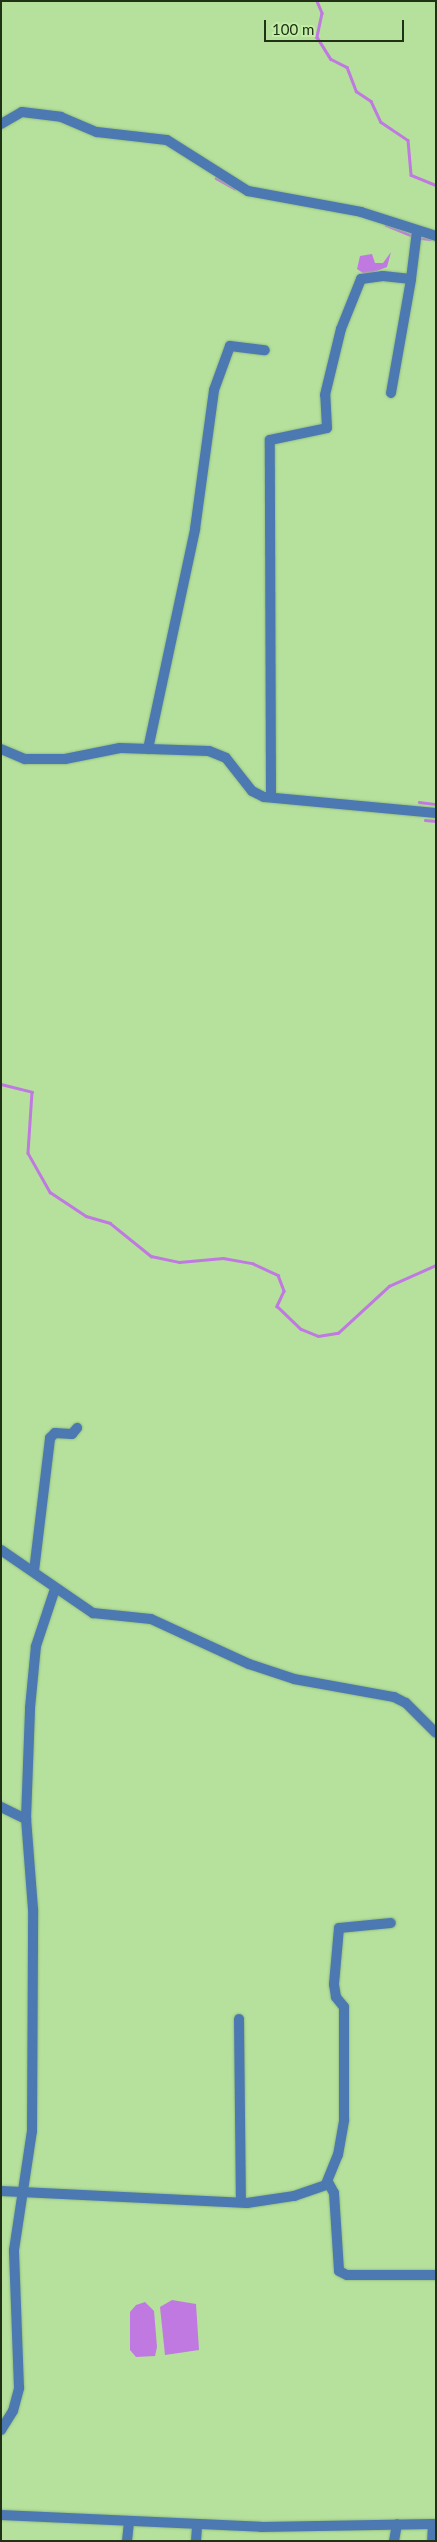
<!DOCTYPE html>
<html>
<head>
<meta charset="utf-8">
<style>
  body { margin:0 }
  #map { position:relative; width:437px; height:2542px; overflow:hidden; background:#b5e19c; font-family:Lato,sans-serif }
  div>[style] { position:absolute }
  .water>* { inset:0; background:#bf79e0 }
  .stream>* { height:2.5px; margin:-1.25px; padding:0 1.25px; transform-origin:1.25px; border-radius:1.25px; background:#bf79e0 }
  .roads { filter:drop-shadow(0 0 1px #97be81) drop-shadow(0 0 1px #97be81) }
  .minor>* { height:10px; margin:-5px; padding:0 5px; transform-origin:5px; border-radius:5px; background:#4c79b1 }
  span { translate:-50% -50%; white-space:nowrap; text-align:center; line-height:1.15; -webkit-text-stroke:5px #c2eea8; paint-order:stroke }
  .frame { position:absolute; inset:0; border:2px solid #203116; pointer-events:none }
  .scale { position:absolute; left:264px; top:20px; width:140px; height:22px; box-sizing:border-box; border:2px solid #203116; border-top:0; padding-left:6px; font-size:15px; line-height:18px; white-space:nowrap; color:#203116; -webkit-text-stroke:4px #c2eea8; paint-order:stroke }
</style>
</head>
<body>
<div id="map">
  <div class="water">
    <i style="clip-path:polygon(391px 252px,387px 267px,366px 275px,357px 269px,360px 256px,372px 254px,375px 263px,383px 263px)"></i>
    <i style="clip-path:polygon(172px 2300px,196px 2304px,199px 2350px,165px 2355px,160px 2307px)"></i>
    <i style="clip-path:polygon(145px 2302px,154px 2311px,157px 2347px,155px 2356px,136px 2357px,130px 2350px,130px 2312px,136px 2305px)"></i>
  </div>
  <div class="stream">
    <i style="left:317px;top:1px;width:13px;rotate:67deg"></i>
    <i style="left:322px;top:13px;width:25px;rotate:102deg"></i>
    <i style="left:317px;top:37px;width:26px;rotate:58deg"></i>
    <i style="left:331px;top:59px;width:18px;rotate:27deg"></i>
    <i style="left:347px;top:67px;width:26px;rotate:69deg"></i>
    <i style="left:356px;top:91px;width:18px;rotate:34deg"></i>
    <i style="left:371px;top:101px;width:23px;rotate:65deg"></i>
    <i style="left:381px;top:122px;width:32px;rotate:34deg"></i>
    <i style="left:408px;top:140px;width:35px;rotate:85deg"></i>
    <i style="left:411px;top:175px;width:27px;rotate:22deg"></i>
    <i style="left:216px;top:178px;width:21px;rotate:29deg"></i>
    <i style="left:386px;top:225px;width:29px;rotate:22deg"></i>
    <i style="left:421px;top:238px;width:9px;rotate:6deg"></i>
    <i style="left:419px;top:802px;width:17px;rotate:7deg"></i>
    <i style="left:425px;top:820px;width:11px;rotate:5deg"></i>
    <i style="left:1px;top:1084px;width:32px;rotate:14deg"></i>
    <i style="left:32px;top:1092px;width:61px;rotate:93.8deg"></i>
    <i style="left:28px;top:1153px;width:45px;rotate:60.6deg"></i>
    <i style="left:50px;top:1192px;width:43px;rotate:33.7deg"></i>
    <i style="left:86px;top:1216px;width:25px;rotate:16deg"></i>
    <i style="left:110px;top:1223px;width:53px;rotate:38.8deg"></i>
    <i style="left:151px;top:1256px;width:29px;rotate:12deg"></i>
    <i style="left:179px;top:1262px;width:44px;rotate:-5.2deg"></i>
    <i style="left:223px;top:1258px;width:29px;rotate:10deg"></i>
    <i style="left:252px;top:1263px;width:29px;rotate:25deg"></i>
    <i style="left:278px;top:1275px;width:17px;rotate:69deg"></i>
    <i style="left:284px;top:1291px;width:17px;rotate:115deg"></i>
    <i style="left:277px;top:1306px;width:33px;rotate:44deg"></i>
    <i style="left:301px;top:1329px;width:18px;rotate:22deg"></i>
    <i style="left:318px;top:1336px;width:20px;rotate:-9deg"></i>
    <i style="left:338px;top:1333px;width:69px;rotate:-42.7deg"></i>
    <i style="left:389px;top:1286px;width:51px;rotate:-24.1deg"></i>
  </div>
  <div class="roads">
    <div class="minor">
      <i style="left:1px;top:124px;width:24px;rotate:-30deg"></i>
      <i style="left:22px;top:112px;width:39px;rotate:7deg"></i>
      <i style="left:61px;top:117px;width:39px;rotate:23deg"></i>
      <i style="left:97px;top:132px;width:70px;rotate:6.5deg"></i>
      <i style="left:167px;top:140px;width:96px;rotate:32.2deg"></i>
      <i style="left:248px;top:191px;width:115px;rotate:10.5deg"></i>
      <i style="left:361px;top:212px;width:79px;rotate:17.7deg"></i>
      <i style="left:391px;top:393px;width:116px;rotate:-80deg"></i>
      <i style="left:1px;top:749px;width:26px;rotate:23deg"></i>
      <i style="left:25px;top:759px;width:40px"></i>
      <i style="left:65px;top:759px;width:56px;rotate:-11.3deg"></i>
      <i style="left:120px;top:748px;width:89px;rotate:1.9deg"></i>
      <i style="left:209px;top:751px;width:18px;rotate:22deg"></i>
      <i style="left:226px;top:758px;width:42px;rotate:51.8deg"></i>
      <i style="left:252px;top:791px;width:13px;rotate:27deg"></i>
      <i style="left:264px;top:797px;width:173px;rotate:5.3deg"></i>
      <i style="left:148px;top:749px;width:225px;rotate:-77.9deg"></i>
      <i style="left:195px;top:529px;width:140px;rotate:-82.2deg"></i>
      <i style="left:214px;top:390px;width:47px;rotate:-70deg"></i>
      <i style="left:230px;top:346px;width:35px;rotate:7deg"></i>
      <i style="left:271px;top:797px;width:357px;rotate:-90.2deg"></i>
      <i style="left:270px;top:440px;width:58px;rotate:-11.9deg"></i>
      <i style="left:327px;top:428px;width:33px;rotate:-93deg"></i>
      <i style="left:325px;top:395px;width:68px;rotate:-76.4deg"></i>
      <i style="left:341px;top:329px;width:54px;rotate:-68.2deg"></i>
      <i style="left:361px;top:279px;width:22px;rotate:-8deg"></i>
      <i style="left:383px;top:276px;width:28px;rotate:6deg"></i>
      <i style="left:411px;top:279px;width:48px;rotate:-82.9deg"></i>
      <i style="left:1px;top:1550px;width:112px;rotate:34.4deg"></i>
      <i style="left:93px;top:1613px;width:58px;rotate:5.9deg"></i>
      <i style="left:151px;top:1619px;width:108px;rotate:24.7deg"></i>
      <i style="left:249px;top:1664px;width:47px;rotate:18.4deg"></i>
      <i style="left:294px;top:1679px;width:102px;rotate:10.2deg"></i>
      <i style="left:394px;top:1697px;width:13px;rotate:27deg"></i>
      <i style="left:406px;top:1703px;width:42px;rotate:45deg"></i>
      <i style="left:34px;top:1571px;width:134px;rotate:-83.1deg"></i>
      <i style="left:50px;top:1438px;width:7px;rotate:-45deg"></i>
      <i style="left:55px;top:1433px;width:17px;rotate:3deg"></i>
      <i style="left:72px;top:1434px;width:8px;rotate:-50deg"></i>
      <i style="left:1px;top:1807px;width:28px;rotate:26deg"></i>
      <i style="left:239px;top:2019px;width:183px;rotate:89.4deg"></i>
      <i style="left:326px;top:2184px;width:31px;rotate:-68deg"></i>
      <i style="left:338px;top:2155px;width:36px;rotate:-80deg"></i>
      <i style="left:344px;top:2120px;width:113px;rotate:-90deg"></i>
      <i style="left:344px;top:2007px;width:13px;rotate:-129deg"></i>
      <i style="left:336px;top:1997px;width:13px;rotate:-99deg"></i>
      <i style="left:334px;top:1984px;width:56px;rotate:-84.9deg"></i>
      <i style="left:339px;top:1928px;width:52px;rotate:-5.5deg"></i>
      <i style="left:1px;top:2191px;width:246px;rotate:2.8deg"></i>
      <i style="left:247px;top:2203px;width:48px;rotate:-8.5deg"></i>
      <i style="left:294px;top:2196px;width:37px;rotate:-19deg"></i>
      <i style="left:329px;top:2184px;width:10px;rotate:61deg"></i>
      <i style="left:334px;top:2193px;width:78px;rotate:86.3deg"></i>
      <i style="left:339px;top:2271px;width:9px;rotate:27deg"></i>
      <i style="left:347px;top:2275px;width:89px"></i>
      <i style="left:1px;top:2430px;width:22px;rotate:-58deg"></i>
      <i style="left:13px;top:2411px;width:24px;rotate:-75deg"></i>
      <i style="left:19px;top:2388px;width:138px;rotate:-92.1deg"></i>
      <i style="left:14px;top:2250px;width:120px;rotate:-81.4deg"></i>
      <i style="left:32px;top:2131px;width:222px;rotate:-89.7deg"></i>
      <i style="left:33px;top:1909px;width:90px;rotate:-94.4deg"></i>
      <i style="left:26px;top:1819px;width:111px;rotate:-87.9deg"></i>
      <i style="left:30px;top:1708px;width:62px;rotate:-84.5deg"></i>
      <i style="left:36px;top:1646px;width:60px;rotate:-71.6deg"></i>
      <i style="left:1px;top:2515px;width:260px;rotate:2.6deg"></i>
      <i style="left:261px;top:2527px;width:172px;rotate:-1deg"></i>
      <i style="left:433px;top:2524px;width:17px;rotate:93deg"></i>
      <i style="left:127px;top:2541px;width:19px;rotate:-84deg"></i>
      <i style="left:196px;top:2541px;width:15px;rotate:-86deg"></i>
      <i style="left:394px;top:2541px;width:17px;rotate:-80deg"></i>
    </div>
  </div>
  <div class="frame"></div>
  <div class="scale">100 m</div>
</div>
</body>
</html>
